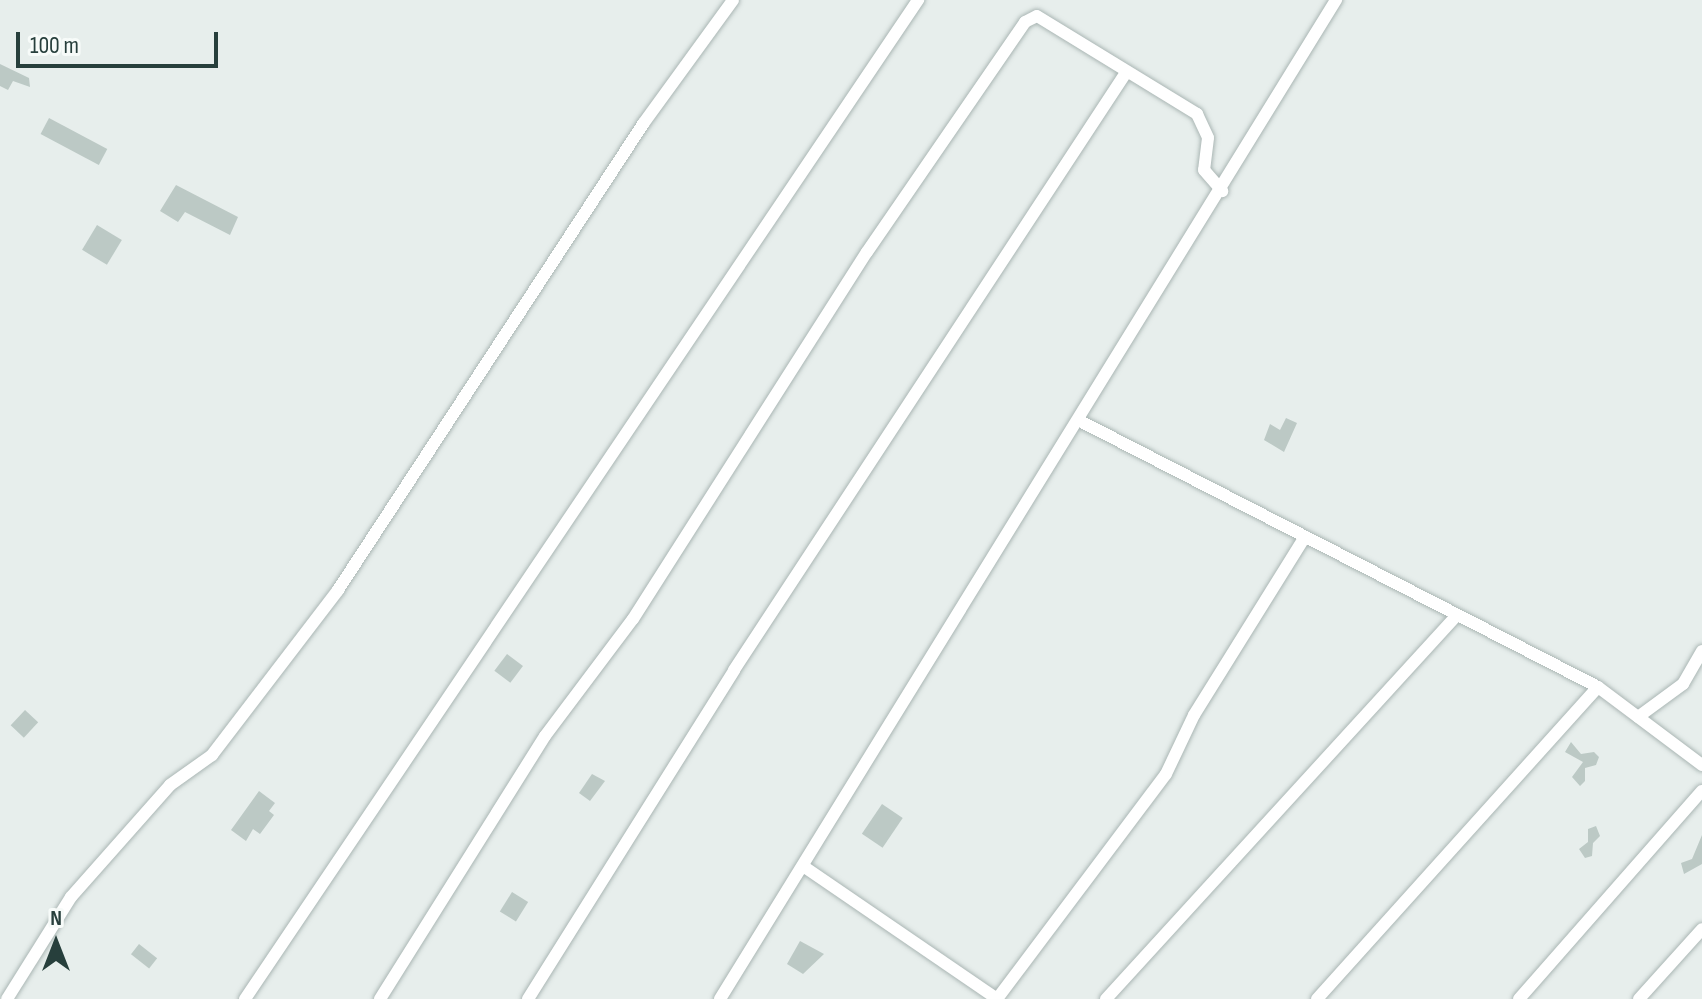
<!DOCTYPE html>
<html>
<head>
<meta charset="utf-8">
<style>
  body { margin:0 }
  #map { position:relative; width:1702px; height:999px; overflow:hidden; background:#e7eeec; font-family:"Sofia Sans Condensed",sans-serif }
  div>[style] { position:absolute }
  .building>* { inset:0; background:#bcc9c5; transform-origin:0 0 }
  .roads { filter:drop-shadow(0 0 2px #aab6b4) drop-shadow(0 0 2px #aab6b4) }
  .minor>* { height:12px; margin:-6px; padding:0 6px; transform-origin:6px; border-radius:6px; background:#fff }
  span { translate:-50% -50%; white-space:nowrap; text-align:center; line-height:1.15; -webkit-text-stroke:8px #f7fbf9; paint-order:stroke }
  .north { position:absolute; left:16px; top:903px; width:80px; height:80px; -webkit-text-stroke:6px #f7fbf9; paint-order:stroke; rotate:0deg; font-size:22px; font-weight:700; line-height:32px; text-align:center; color:#273f3c }
  .north::after { content:''; display:block; margin:auto; width:28px; height:36px; background:#273f3c; clip-path:polygon(50% 0,100% 100%,50% 72%,0 100%) }
  .scale { position:absolute; left:16px; top:32px; width:202px; height:36px; box-sizing:border-box; border:4px solid #273f3c; border-top:0; padding-left:10px; font-size:24px; line-height:28px; white-space:nowrap; color:#273f3c; -webkit-text-stroke:6px #f7fbf9; paint-order:stroke }
</style>
</head>
<body>
<div id="map">
  <div class="building">
    <i style="clip-path:polygon(0 64px,29px 78px,30px 87px,13px 81px,8px 90px,0 86px)"></i>
    <i style="left:49px;top:118px;width:66px;height:18px;rotate:28deg"></i>
    <i style="clip-path:polygon(176px 185px,238px 217px,230px 235px,185px 212px,178px 222px,160px 211px)"></i>
    <i style="left:97px;top:225px;width:29px;height:29px;rotate:31deg"></i>
    <i style="clip-path:polygon(1286px 418px,1297px 423px,1284px 452px,1264px 440px,1270px 424px,1280px 430px)"></i>
    <i style="left:507px;top:654px;width:20px;height:21px;rotate:37deg"></i>
    <i style="left:25px;top:710px;width:18px;height:21px;rotate:43deg"></i>
    <i style="clip-path:polygon(1571px 742px,1581px 754px,1594px 752px,1599px 757px,1596px 765px,1585px 768px,1585px 781px,1580px 786px,1572px 777px,1583px 762px,1565px 752px)"></i>
    <i style="clip-path:polygon(592px 774px,605px 781px,590px 801px,579px 793px)"></i>
    <i style="clip-path:polygon(259px 791px,275px 803px,269px 811px,274px 815px,260px 834px,253px 829px,246px 841px,231px 830px)"></i>
    <i style="left:882px;top:804px;width:25px;height:36px;rotate:34deg"></i>
    <i style="clip-path:polygon(1596px 826px,1600px 836px,1593px 843px,1592px 856px,1585px 858px,1579px 849px,1588px 842px,1588px 829px)"></i>
    <i style="clip-path:polygon(1702px 835px,1702px 864px,1684px 874px,1681px 863px,1692px 859px)"></i>
    <i style="left:512px;top:892px;width:19px;height:23px;rotate:32deg"></i>
    <i style="clip-path:polygon(800px 941px,824px 954px,803px 974px,787px 964px)"></i>
    <i style="left:139px;top:944px;width:23px;height:13px;rotate:38deg"></i>
  </div>
  <div class="roads">
    <div class="minor">
      <i style="left:1080px;top:421px;width:582px;rotate:27.18deg"></i>
      <i style="left:1598px;top:687px;width:130px;rotate:36.9deg"></i>
      <i style="left:1638px;top:717px;width:56px;rotate:-36.3deg"></i>
      <i style="left:1683px;top:684px;width:38px;rotate:-60deg"></i>
      <i style="left:803px;top:866px;width:235px;rotate:34.4deg"></i>
      <i style="left:7px;top:999px;width:120px;rotate:-57.9deg"></i>
      <i style="left:71px;top:897px;width:149px;rotate:-48.5deg"></i>
      <i style="left:170px;top:785px;width:52px;rotate:-35.5deg"></i>
      <i style="left:212px;top:755px;width:208px;rotate:-52.6deg"></i>
      <i style="left:338px;top:590px;width:557px;rotate:-56.79deg"></i>
      <i style="left:643px;top:124px;width:153px;rotate:-54deg"></i>
      <i style="left:245px;top:999px;width:1205px;rotate:-56.03deg"></i>
      <i style="left:380px;top:999px;width:310px;rotate:-57.9deg"></i>
      <i style="left:545px;top:736px;width:146px;rotate:-53.1deg"></i>
      <i style="left:633px;top:619px;width:435px;rotate:-57.5deg"></i>
      <i style="left:867px;top:252px;width:279px;rotate:-55.5deg"></i>
      <i style="left:1025px;top:22px;width:13px;rotate:-27deg"></i>
      <i style="left:1037px;top:16px;width:188px;rotate:31.5deg"></i>
      <i style="left:1197px;top:114px;width:26px;rotate:65deg"></i>
      <i style="left:1208px;top:138px;width:32px;rotate:97deg"></i>
      <i style="left:1204px;top:170px;width:28px;rotate:49deg"></i>
      <i style="left:528px;top:999px;width:388px;rotate:-57.9deg"></i>
      <i style="left:734px;top:670px;width:713px;rotate:-56.73deg"></i>
      <i style="left:720px;top:999px;width:1174px;rotate:-58.34deg"></i>
      <i style="left:997px;top:999px;width:281px;rotate:-53.1deg"></i>
      <i style="left:1166px;top:774px;width:65px;rotate:-64.6deg"></i>
      <i style="left:1194px;top:715px;width:210px;rotate:-58.1deg"></i>
      <i style="left:1106px;top:999px;width:520px;rotate:-47.57deg"></i>
      <i style="left:1317px;top:999px;width:420px;rotate:-48deg"></i>
      <i style="left:1519px;top:999px;width:277px;rotate:-48.7deg"></i>
      <i style="left:1639px;top:999px;width:94px;rotate:-48deg"></i>
    </div>
  </div>
  <div class="north">N</div>
  <div class="scale">100 m</div>
</div>
</body>
</html>
